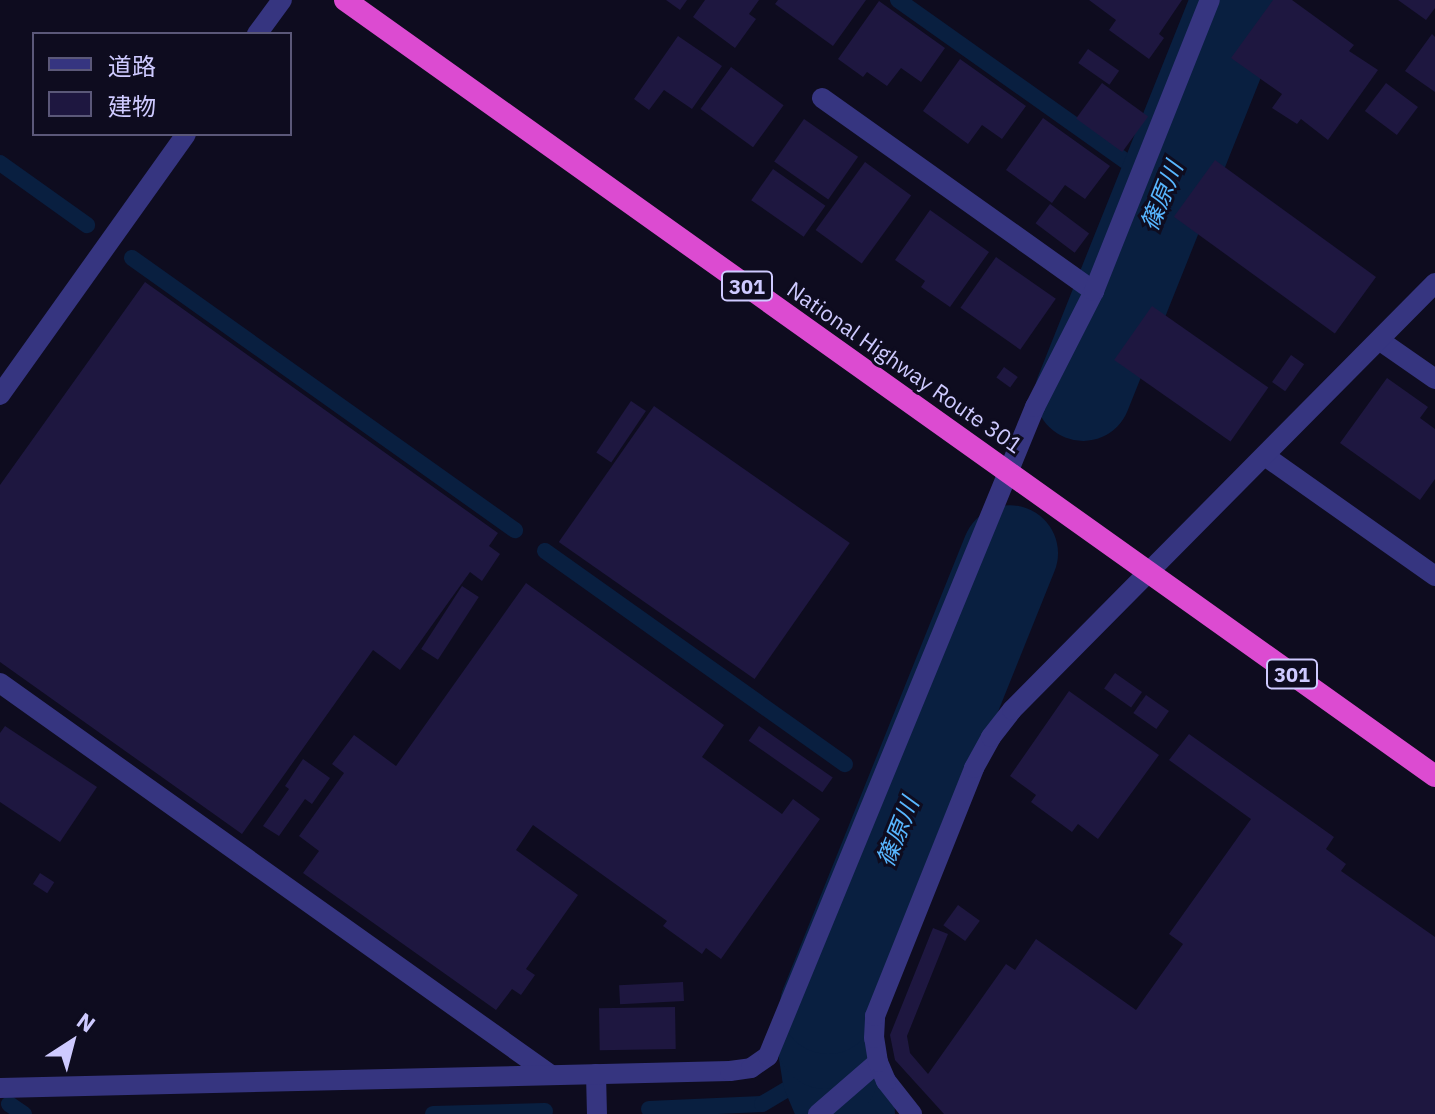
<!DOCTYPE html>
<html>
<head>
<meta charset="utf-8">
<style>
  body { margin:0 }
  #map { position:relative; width:1435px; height:1114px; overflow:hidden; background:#0e0c1f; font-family:"IBM Plex Sans","Noto Sans JP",sans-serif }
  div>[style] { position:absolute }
  .stream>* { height:16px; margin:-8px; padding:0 8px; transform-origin:8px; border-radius:8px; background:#091f40 }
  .river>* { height:96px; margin:-48px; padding:0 48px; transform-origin:48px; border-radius:48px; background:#091f40 }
  .building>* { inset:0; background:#1e1740; transform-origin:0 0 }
  .minor>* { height:20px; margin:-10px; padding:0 10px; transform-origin:10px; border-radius:10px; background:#363580 }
  .trunk>* { height:22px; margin:-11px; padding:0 11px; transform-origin:11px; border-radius:11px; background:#dc4bd1 }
  span { translate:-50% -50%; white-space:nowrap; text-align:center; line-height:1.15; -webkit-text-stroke:6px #0e0c1f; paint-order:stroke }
  .shield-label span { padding:2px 6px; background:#0e0c1f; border:2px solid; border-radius:6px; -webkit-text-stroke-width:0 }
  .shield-label { font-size:20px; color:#cecaff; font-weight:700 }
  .street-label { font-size:22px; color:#cecaff }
  .water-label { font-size:24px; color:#58b6ff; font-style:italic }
  .legend { position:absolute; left:32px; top:32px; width:260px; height:104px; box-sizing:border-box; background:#0e0c1f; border:2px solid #5b5879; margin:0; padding:10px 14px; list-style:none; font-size:24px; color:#cecaff }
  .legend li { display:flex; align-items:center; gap:16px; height:40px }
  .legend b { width:40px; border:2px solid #5b5879 }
  .north { position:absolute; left:32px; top:1002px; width:80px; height:80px; -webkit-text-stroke:6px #0e0c1f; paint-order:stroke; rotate:36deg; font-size:22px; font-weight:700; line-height:32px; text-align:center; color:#cecaff }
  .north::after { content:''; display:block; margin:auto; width:28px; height:36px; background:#cecaff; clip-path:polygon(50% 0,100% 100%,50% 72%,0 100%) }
</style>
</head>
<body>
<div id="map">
  <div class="stream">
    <i style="left:898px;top:0;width:282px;rotate:35.3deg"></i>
    <i style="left:0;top:163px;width:107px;rotate:35.5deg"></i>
    <i style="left:1154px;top:183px;width:13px;rotate:29deg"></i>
    <i style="left:132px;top:258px;width:470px;rotate:35.4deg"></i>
    <i style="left:545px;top:551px;width:368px;rotate:35.4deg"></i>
    <i style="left:893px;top:799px;width:16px;rotate:38deg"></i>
    <i style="left:9px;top:1104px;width:18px;rotate:34deg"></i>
    <i style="left:649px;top:1109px;width:113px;rotate:-2.5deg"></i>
    <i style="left:762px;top:1104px;width:43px;rotate:-30.7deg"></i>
    <i style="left:799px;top:1082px;width:25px;rotate:-50deg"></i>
    <i style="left:815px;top:1063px;width:24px;rotate:-66deg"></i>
    <i style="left:433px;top:1114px;width:112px;rotate:-1.5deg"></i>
  </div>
  <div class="river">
    <i style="left:1083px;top:393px;width:423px;rotate:-68.2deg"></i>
    <i style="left:847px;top:1114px;width:43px;rotate:-113deg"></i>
    <i style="left:830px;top:1074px;width:33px;rotate:-99deg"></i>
    <i style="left:825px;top:1041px;width:35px;rotate:-85deg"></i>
    <i style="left:828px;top:1006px;width:488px;rotate:-68.1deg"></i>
  </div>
  <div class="building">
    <i style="clip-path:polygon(666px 0,687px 0,680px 10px)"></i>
    <i style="clip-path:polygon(705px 0,759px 0,749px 14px,756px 19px,735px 48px,693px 17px)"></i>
    <i style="clip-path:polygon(778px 0,866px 0,833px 46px,775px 4px)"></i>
    <i style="clip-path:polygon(1089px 0,1182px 0,1159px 34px,1164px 38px,1149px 59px,1109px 30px,1116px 20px)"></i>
    <i style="clip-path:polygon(1273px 0,1292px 0,1354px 45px,1349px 51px,1378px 70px,1328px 140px,1301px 119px,1297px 124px,1272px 108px,1282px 94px,1231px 58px)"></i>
    <i style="clip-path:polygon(1398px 0,1435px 0,1435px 8px,1426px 20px)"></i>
    <i style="clip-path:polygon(879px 1px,945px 48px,921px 82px,901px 68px,887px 86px,867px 72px,863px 77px,838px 59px)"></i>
    <i style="clip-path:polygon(1432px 34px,1435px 37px,1435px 92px,1405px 71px)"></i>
    <i style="clip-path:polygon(678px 36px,722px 66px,692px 109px,664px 90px,649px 110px,634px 99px)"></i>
    <i style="left:1088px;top:49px;width:38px;height:17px;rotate:35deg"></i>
    <i style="clip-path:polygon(960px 59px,1026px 106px,1002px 139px,982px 125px,968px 144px,923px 111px)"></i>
    <i style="left:731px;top:67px;width:65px;height:52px;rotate:36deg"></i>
    <i style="left:1102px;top:83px;width:57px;height:44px;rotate:36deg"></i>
    <i style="left:1386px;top:83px;width:40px;height:35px;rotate:37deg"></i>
    <i style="clip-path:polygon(1043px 118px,1110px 166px,1085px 199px,1065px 185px,1052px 203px,1006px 170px)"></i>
    <i style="left:804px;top:119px;width:66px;height:52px;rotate:35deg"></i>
    <i style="left:1215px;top:160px;width:199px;height:70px;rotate:36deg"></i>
    <i style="left:865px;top:162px;width:57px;height:84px;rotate:36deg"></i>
    <i style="left:773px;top:169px;width:64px;height:38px;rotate:35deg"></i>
    <i style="left:1050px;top:204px;width:49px;height:24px;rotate:37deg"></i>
    <i style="clip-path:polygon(930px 210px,989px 252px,950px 307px,921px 287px,925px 281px,895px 260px)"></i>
    <i style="left:996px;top:257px;width:73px;height:62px;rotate:35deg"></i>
    <i style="clip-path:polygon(145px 282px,498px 533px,489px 546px,500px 554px,482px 581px,470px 572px,400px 670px,373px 650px,242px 834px,0 662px,0 485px)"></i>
    <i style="left:1152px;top:306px;width:142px;height:66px;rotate:35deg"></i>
    <i style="left:1291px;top:355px;width:16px;height:33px;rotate:35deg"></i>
    <i style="left:1004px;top:367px;width:17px;height:13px;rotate:36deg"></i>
    <i style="clip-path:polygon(1387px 378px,1428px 407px,1420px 418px,1435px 429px,1435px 479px,1420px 500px,1340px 443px)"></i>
    <i style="left:631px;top:401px;width:18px;height:62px;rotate:34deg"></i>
    <i style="left:654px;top:406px;width:239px;height:166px;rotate:35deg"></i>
    <i style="clip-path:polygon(526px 583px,724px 725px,702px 757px,782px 814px,793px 799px,820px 819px,721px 959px,706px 948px,702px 954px,663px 926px,667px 921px,533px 825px,516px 850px,578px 895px,526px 969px,535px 975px,521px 995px,512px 989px,496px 1010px,303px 873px,319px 851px,299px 836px,344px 773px,332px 764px,354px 735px,396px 766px)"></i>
    <i style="left:462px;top:586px;width:20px;height:75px;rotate:33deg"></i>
    <i style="left:1115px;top:673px;width:33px;height:19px;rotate:35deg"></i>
    <i style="clip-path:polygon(1069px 691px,1159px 755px,1098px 839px,1078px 824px,1072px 832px,1031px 802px,1036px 795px,1010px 776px)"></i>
    <i style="left:1146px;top:695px;width:28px;height:22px;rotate:35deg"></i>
    <i style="clip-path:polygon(5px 726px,97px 787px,60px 842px,0 802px,0 733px)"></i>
    <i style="left:759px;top:726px;width:90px;height:18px;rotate:35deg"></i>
    <i style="clip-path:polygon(1189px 734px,1334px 837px,1326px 849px,1346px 864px,1341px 871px,1435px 937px,1435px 1114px,944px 1114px,895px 1060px,890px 1035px,933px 928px,948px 934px,907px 1036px,910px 1053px,928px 1074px,1006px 964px,1015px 970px,1036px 939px,1136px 1010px,1183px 944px,1169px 934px,1251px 819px,1169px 760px)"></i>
    <i style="clip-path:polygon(303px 759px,330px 778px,312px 804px,305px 799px,279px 836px,263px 826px,289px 789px,285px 786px)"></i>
    <i style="left:40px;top:873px;width:17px;height:13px;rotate:33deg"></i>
    <i style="left:958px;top:905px;width:27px;height:25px;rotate:36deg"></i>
    <i style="left:683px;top:982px;width:19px;height:64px;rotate:87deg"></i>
    <i style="left:675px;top:1007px;width:42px;height:76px;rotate:89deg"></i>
  </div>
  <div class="minor">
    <i style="left:257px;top:34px;width:42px;rotate:-53.7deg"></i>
    <i style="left:822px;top:98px;width:334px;rotate:35.4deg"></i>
    <i style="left:1379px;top:340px;width:68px;rotate:34.9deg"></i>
    <i style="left:0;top:395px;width:320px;rotate:-54.5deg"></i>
    <i style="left:1265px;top:456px;width:208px;rotate:35.2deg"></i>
    <i style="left:0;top:683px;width:676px;rotate:35.43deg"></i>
    <i style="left:596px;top:1074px;width:40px;rotate:88.6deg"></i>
    <i style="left:0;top:1088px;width:730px;rotate:-1.33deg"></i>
    <i style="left:730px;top:1071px;width:21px;rotate:-8deg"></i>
    <i style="left:751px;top:1068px;width:21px;rotate:-35deg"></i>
    <i style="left:768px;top:1056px;width:702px;rotate:-67.64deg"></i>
    <i style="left:1035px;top:407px;width:130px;rotate:-63deg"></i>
    <i style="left:1094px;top:291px;width:313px;rotate:-68.3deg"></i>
    <i style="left:818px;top:1114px;width:79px;rotate:-40.9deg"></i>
    <i style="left:912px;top:1114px;width:42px;rotate:-128.2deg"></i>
    <i style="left:886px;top:1081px;width:21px;rotate:-113deg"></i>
    <i style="left:878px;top:1062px;width:24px;rotate:-99deg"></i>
    <i style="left:874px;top:1038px;width:22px;rotate:-87deg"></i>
    <i style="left:875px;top:1016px;width:267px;rotate:-68.2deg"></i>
    <i style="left:974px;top:768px;width:35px;rotate:-61deg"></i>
    <i style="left:991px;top:737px;width:34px;rotate:-52deg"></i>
    <i style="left:1012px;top:710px;width:601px;rotate:-45.27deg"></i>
  </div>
  <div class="trunk">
    <i style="left:345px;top:0;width:1338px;rotate:35.45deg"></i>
  </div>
  <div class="shield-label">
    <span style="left:747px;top:286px">301</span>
    <span style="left:1292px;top:674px">301</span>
  </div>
  <div class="street-label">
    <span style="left:905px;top:367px;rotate:35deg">National Highway Route 301</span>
  </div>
  <div class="water-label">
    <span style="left:1162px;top:196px;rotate:-68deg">篠原川</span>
    <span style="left:898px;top:832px;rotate:-68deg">篠原川</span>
  </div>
  <ul class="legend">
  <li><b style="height:10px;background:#363580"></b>道路</li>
  <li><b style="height:22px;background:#1e1740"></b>建物</li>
  </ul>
  <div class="north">N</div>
</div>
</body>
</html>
